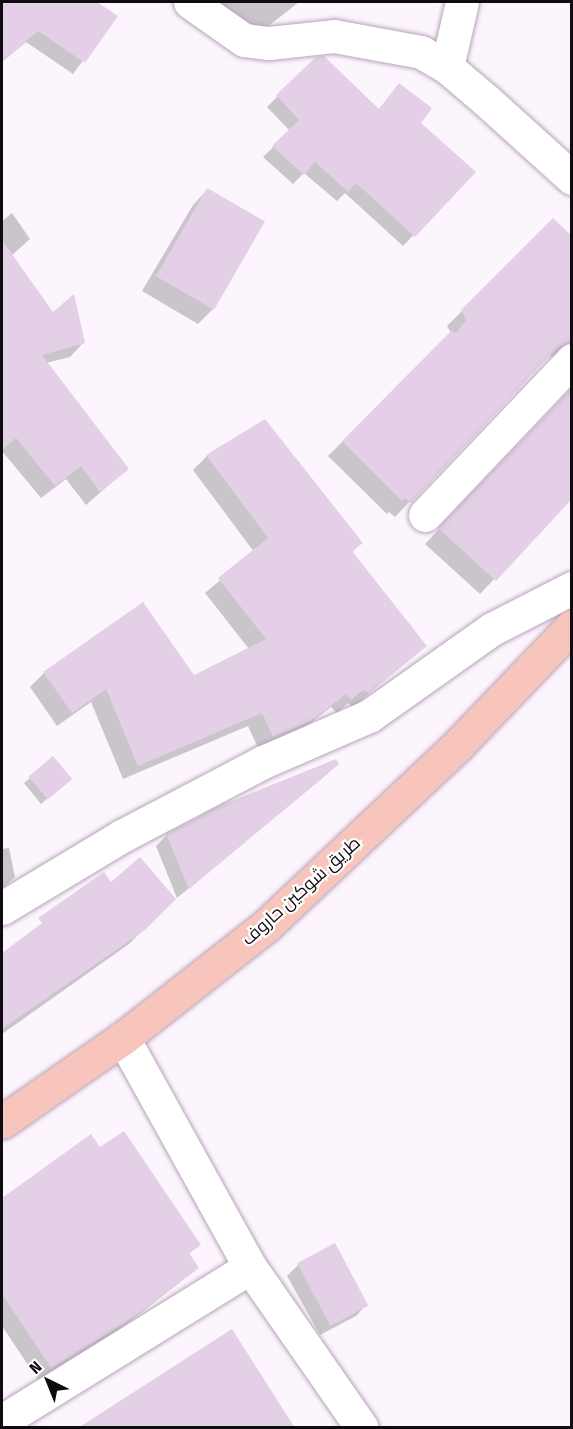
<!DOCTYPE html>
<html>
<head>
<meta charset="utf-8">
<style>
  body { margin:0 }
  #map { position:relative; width:573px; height:1429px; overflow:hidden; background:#fdf5fe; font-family:"Fira Sans Condensed",Cairo,sans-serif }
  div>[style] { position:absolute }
  .shadow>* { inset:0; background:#0003 }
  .building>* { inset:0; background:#e3cfe6; transform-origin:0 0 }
  .roads { filter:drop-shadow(0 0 2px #b6a4b9) drop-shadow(0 0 2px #b6a4b9) }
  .minor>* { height:33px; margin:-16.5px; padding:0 16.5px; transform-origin:16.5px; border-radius:16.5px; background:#fff }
  .major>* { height:33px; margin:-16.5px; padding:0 16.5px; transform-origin:16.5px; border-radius:16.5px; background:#f7c5bc }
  span { translate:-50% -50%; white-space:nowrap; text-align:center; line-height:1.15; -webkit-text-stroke:4.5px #fff; paint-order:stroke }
  .street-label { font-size:18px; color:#100a11 }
  .frame { position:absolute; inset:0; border:3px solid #100a11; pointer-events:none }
  .north { position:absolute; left:18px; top:1351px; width:60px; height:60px; -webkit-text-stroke:4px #fff; paint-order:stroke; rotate:317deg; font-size:16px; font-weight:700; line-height:24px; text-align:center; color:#100a11 }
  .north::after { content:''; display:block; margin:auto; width:21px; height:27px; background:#100a11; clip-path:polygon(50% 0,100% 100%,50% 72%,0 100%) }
</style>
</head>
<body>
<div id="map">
  <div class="shadow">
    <i style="clip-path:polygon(2px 2px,94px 2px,116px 17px,73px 74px,26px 42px,2px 62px)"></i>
    <i style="clip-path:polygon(210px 2px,299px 2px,257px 35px)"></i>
    <i style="clip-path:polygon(316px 58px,378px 110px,400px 85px,419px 123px,474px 172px,403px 246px,345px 193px,337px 201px,304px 173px,293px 184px,263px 157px,290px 131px,267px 107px)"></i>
    <i style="clip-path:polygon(207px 190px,263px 223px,213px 309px,198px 324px,142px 291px,193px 205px)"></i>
    <i style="clip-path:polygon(12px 213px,30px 239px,11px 256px,52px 314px,83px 343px,70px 357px,46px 363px,127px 469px,86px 505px,66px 479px,41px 498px,2px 451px,2px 221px)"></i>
    <i style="clip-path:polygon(553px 220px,572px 238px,572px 363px,551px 356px,544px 360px,395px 517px,389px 512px,387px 514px,328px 456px,451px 333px,447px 326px)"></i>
    <i style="clip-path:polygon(571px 389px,572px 497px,480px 594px,425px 544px)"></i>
    <i style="clip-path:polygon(207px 456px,361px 543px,351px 553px,425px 646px,353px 707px,348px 703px,337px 713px,331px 707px,298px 733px,259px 750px,248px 726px,123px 779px,91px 702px,57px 726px,30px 687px,44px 673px,193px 677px,249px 649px,205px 593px,254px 552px,193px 470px)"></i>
    <i style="clip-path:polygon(337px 764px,326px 775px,177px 898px,156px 846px,167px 835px)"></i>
    <i style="clip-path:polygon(30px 778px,64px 784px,41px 804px,24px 783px)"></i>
    <i style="clip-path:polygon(9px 848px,15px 877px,2px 889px,2px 849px)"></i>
    <i style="clip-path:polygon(107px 879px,111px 884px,174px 899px,129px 944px,2px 1034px,2px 955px)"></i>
    <i style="clip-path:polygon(90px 1136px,99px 1149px,199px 1244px,188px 1255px,198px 1268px,119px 1330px,38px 1380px,2px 1326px,2px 1199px)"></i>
    <i style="clip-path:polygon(298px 1265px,366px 1305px,356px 1316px,320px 1335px,287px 1276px)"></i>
  </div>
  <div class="building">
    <i style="clip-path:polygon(2px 2px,97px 2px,118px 16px,85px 63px,38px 31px,2px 62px)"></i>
    <i style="clip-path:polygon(324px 56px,379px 109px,399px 83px,432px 108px,421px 123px,476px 172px,415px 237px,356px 183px,348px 192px,315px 162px,304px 175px,272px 146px,299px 120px,276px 95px,316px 57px)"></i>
    <i style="left:207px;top:188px;width:67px;height:102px;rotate:30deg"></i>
    <i style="clip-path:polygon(553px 218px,572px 236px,572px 342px,558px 347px,411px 503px,405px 498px,402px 501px,342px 441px,451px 331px,456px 333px,466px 320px,461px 310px)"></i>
    <i style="clip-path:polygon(2px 240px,53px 312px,74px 294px,85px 343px,42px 355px,129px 469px,100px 492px,81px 466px,55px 486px,16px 438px,2px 450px)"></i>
    <i style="clip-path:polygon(572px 388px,572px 499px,496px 581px,438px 528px)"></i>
    <i style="clip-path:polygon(265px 419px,363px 543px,352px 551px,427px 646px,369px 693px,363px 690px,351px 700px,346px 694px,314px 719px,273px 737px,262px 713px,138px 766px,106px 689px,72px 713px,43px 672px,143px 602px,194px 675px,266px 639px,218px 578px,268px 538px,206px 455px)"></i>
    <i style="left:53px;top:756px;width:30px;height:32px;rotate:50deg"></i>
    <i style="clip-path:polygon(336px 759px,339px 764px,189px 889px,166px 834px,219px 806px)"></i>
    <i style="clip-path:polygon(140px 857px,176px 899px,145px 930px,2px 1029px,2px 953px,42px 923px,38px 918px,104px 872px,111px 882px)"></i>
    <i style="clip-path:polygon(124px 1131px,201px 1245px,189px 1253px,199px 1268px,134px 1317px,51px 1368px,2px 1294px,2px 1198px,91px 1134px,100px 1147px)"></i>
    <i style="left:335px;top:1243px;width:71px;height:43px;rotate:62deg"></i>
    <i style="clip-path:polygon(232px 1329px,295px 1428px,78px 1428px)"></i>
  </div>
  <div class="roads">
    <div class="minor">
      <i style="left:190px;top:2px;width:66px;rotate:35.1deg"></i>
      <i style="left:244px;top:40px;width:25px;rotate:7deg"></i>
      <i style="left:269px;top:43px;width:65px;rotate:-6.1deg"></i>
      <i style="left:334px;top:36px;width:88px;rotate:10.4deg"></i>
      <i style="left:421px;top:52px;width:30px;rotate:30deg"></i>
      <i style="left:447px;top:67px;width:52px;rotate:40.4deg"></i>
      <i style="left:487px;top:101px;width:115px;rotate:42.2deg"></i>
      <i style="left:447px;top:67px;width:67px;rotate:-77deg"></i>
      <i style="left:425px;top:515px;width:214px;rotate:-46.5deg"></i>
      <i style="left:2px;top:908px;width:140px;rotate:-31deg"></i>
      <i style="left:122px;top:836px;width:159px;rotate:-27.7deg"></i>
      <i style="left:263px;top:762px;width:116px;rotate:-23.5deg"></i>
      <i style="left:369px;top:716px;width:151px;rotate:-35.3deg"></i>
      <i style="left:492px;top:629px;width:90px;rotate:-27.1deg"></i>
      <i style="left:123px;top:1038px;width:262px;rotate:61deg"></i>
      <i style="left:250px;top:1267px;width:196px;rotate:55.2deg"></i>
      <i style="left:2px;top:1421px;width:292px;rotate:-31.8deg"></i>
    </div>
    <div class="major">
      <i style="left:2px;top:1122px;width:147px;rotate:-34.8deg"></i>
      <i style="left:123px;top:1038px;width:182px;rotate:-38.1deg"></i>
      <i style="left:266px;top:926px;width:265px;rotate:-43.3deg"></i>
      <i style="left:459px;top:744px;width:163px;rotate:-46.2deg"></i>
    </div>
  </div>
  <div class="street-label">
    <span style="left:301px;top:891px;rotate:-42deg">طريق شوكين حاروف</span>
  </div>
  <div class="frame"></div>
  <div class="north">N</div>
</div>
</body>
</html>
